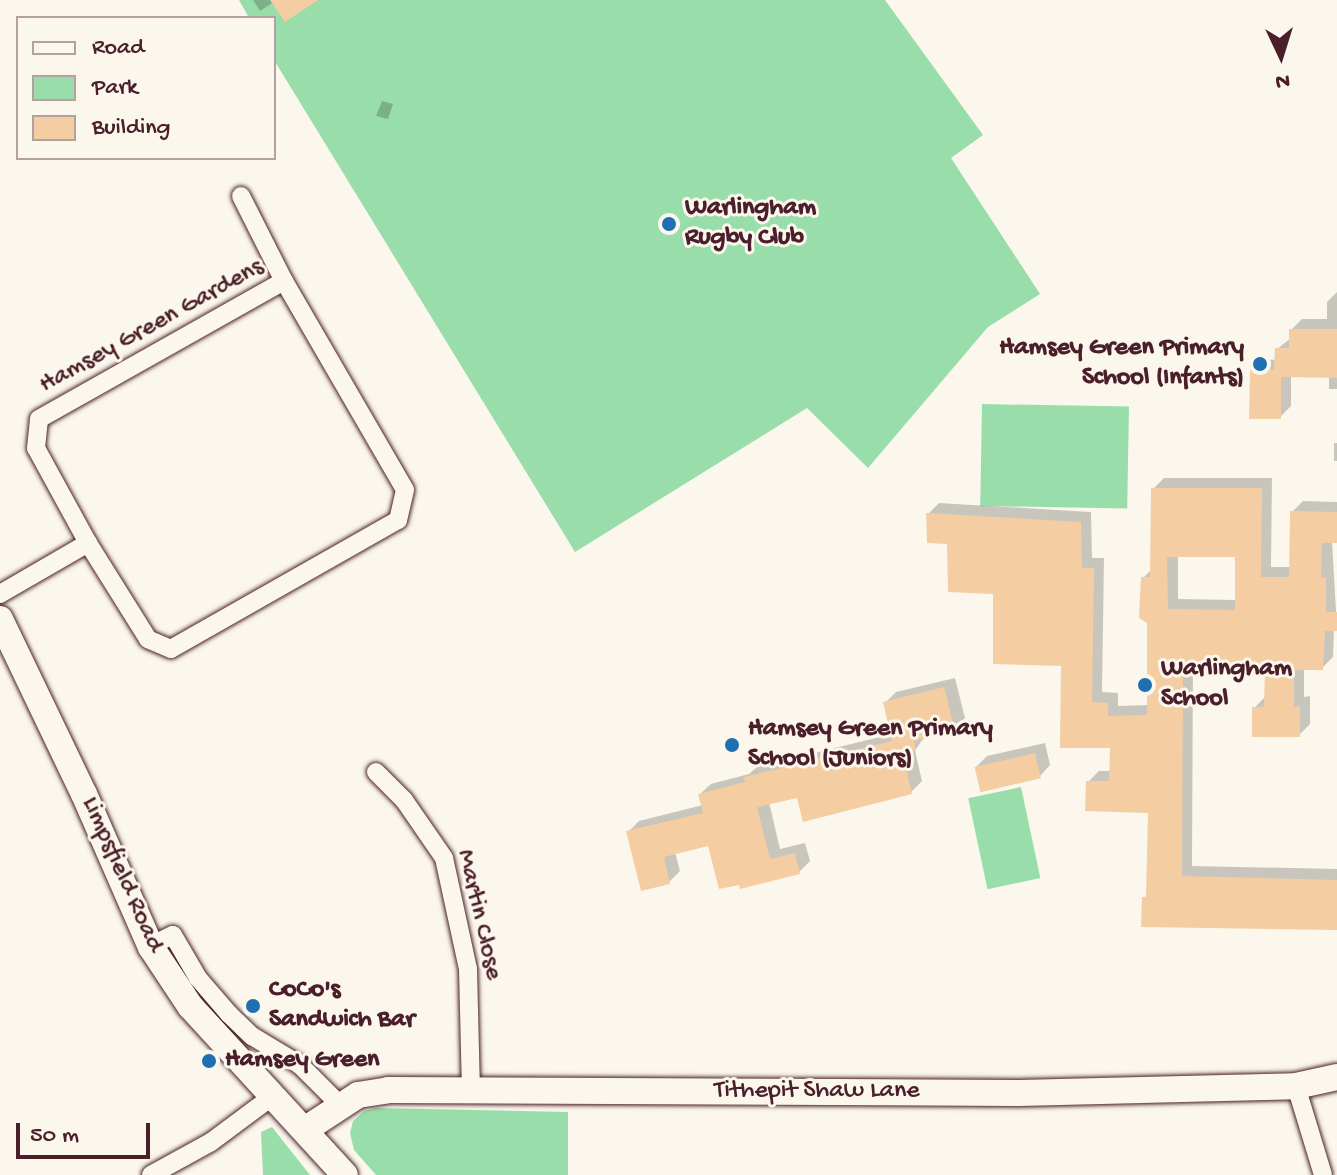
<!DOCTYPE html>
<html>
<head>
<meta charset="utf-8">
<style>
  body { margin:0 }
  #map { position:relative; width:1337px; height:1175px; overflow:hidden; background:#fbf7ec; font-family:"Gochi Hand",sans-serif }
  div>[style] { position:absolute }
  .green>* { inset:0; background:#99deaa; transform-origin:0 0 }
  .shadow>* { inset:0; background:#0003; transform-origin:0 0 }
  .building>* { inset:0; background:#f4cda3; transform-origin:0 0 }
  .roads { filter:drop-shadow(0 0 2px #4a1f2b) drop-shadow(0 0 2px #4a1f2b) }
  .street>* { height:18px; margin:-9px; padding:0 9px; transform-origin:9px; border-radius:9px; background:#fbf7ec }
  .secondary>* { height:26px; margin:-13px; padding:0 13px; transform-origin:13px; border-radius:13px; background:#fbf7ec }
  .dots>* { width:22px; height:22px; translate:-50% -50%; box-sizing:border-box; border:4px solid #fbf7ec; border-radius:50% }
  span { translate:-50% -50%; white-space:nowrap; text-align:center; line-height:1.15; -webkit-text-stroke:6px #fbf7ec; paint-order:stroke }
  .poi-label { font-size:26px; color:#4a1f2b; font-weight:700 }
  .left { translate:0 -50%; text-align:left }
  .right { translate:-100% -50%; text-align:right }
  .street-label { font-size:26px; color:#4a1f2b }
  .legend { position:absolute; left:16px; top:16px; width:260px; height:144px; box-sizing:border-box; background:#fbf7ec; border:2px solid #b4a19f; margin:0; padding:10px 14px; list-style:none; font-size:24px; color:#4a1f2b }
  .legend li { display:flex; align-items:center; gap:16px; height:40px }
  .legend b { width:40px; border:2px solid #b4a19f }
  .north { position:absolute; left:1241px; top:16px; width:80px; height:80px; -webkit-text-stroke:6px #fbf7ec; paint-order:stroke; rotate:176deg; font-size:22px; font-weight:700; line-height:32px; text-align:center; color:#4a1f2b }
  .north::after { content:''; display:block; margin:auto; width:28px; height:36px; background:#4a1f2b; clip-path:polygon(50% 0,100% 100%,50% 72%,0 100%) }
  .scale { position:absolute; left:16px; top:1123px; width:134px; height:36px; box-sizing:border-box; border:4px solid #4a1f2b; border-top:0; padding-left:10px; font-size:24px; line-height:28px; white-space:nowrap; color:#4a1f2b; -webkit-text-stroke:6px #fbf7ec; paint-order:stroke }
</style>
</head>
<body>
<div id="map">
  <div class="green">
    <i style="clip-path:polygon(239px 0,885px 0,983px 135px,951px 158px,1040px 294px,988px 327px,868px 468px,807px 408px,575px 552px,274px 60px,274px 18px,249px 18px)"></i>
    <i style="left:982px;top:404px;width:147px;height:102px;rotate:1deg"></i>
    <i style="left:1021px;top:787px;width:93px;height:54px;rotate:78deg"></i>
    <i style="clip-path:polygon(376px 1108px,568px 1112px,568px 1175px,376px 1175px,354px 1150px,350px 1133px,353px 1121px,364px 1111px)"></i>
    <i style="clip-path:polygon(272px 1127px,310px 1175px,263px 1175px,261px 1132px)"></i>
  </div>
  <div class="shadow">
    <i style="clip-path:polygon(253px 0,314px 0,274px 2px,260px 11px)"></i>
    <i style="clip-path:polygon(382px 101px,393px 104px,388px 119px,376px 116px)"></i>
    <i style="clip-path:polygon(1337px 292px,1337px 389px,1329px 389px,1329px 376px,1291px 375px,1291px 406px,1280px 417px,1252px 370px,1263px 359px,1277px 360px,1277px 349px,1291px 338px,1291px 330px,1302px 319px,1327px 319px,1327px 302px)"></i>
    <i style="left:1337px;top:443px;width:18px;height:3px;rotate:90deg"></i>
    <i style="clip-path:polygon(evenodd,1164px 478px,1272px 478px,1271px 567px,1291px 567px,1292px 512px,1303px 501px,1337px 502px,1337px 541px,1332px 541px,1337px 629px,1334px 629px,1333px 657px,1322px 668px,1304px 668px,1304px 697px,1310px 696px,1310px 724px,1299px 735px,1254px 708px,1265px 697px,1267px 669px,1238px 661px,1193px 661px,1192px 866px,1337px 869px,1337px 928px,1144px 898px,1148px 894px,1150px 811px,1088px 782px,1099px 771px,1111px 771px,1112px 746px,1063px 664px,949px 542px,928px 514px,939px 503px,1091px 512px,1092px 558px,1104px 558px,1102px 692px,1118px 693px,1118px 706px,1149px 705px,1149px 622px,1143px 578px,1152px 569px,1153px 489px,1164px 478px,1178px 555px,1237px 555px,1237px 600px,1178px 599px,1178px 555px)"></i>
    <i style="clip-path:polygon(955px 678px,965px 718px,954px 729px,925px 737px,920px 743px,915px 751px,922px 781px,911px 792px,799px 795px,769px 802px,780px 849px,805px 843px,810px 861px,799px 872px,710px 843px,675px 852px,680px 871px,669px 882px,628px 832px,639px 821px,703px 805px,700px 794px,711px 784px,749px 774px,757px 767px,892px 734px,885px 703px,896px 692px)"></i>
    <i style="clip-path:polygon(1045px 743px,1050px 765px,1040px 776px,976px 767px,987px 756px)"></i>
  </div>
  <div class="building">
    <i style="clip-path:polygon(270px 0,318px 0,285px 22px)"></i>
    <i style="clip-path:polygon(1289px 329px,1337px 329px,1337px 378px,1281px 377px,1281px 419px,1249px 419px,1250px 369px,1274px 370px,1275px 348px,1289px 348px)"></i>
    <i style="clip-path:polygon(evenodd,1151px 488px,1262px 488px,1261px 577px,1289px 577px,1290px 511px,1337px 512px,1337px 543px,1322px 543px,1321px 578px,1326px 578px,1326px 612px,1337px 612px,1337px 631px,1325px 631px,1323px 670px,1294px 670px,1294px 707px,1300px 706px,1300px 737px,1252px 737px,1252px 707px,1264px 707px,1265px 670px,1236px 669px,1236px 663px,1183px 663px,1182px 876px,1337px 880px,1337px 930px,1141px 927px,1142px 897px,1146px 897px,1148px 813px,1085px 811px,1086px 781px,1109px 781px,1110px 748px,1060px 748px,1061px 666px,993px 664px,993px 594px,948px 592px,947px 544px,927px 543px,926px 513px,1081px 522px,1082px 568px,1094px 568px,1092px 702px,1108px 703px,1108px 716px,1147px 715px,1147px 623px,1139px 618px,1141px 577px,1150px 577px,1151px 488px,1167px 557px,1235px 557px,1235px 610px,1168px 609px,1167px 557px)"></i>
    <i style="clip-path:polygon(944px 687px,955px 731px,914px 741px,916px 750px,910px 752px,911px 758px,904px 759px,912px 794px,803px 822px,797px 798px,757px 807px,770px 859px,795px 853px,800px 874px,740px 889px,739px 885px,719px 889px,708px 846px,664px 857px,670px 884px,641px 891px,626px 831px,703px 813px,698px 794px,745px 782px,744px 777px,892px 741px,883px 702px)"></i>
    <i style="left:1035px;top:753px;width:26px;height:62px;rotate:77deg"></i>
  </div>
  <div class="roads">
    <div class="street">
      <i style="left:241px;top:196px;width:95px;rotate:63.2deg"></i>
      <i style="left:284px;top:281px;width:241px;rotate:59.9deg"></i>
      <i style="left:405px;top:490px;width:31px;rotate:103deg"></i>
      <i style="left:398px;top:520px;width:261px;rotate:150.4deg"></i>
      <i style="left:171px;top:649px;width:25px;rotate:-157deg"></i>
      <i style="left:148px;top:639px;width:113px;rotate:-122deg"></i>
      <i style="left:88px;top:543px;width:108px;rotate:-118.7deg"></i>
      <i style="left:36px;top:448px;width:29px;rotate:-84deg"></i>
      <i style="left:39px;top:419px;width:281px;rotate:-29.4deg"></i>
      <i style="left:0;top:594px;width:102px;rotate:-30.1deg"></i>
      <i style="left:376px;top:772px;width:40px;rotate:45deg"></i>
      <i style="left:404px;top:800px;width:70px;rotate:55.4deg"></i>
      <i style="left:444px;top:858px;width:114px;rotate:77.8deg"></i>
      <i style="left:468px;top:969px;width:122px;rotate:88.6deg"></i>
      <i style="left:150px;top:946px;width:25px;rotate:-26deg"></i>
      <i style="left:173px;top:935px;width:50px;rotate:59.8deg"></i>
      <i style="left:198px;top:978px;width:48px;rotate:49.3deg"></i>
      <i style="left:229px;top:1014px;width:32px;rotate:44deg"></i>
      <i style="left:252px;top:1036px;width:56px;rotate:31.1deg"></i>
      <i style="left:300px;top:1065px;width:57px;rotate:45deg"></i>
      <i style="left:1296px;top:1086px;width:93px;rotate:73.1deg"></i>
      <i style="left:151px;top:1175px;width:68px;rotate:-28.8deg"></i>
      <i style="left:211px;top:1142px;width:77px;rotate:-36.6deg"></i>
    </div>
    <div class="secondary">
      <i style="left:0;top:619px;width:194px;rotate:64.4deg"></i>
      <i style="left:84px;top:794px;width:167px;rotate:66.4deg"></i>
      <i style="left:151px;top:947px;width:71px;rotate:56.5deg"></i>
      <i style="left:190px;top:1006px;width:229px;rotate:47.5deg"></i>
      <i style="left:306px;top:1129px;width:62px;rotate:-33.2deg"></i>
      <i style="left:358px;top:1095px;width:30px;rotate:-9deg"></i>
      <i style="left:388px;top:1090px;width:631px;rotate:0.27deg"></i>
      <i style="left:1019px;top:1093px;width:277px;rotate:-1.4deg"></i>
      <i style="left:1296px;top:1086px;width:42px;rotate:-12.4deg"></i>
    </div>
  </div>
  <div class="dots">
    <i style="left:669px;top:224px;background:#1f6fb2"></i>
    <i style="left:1260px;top:364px;background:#1f6fb2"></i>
    <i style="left:1145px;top:685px;background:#1f6fb2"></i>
    <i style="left:732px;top:745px;background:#1f6fb2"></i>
    <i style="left:253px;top:1006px;background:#1f6fb2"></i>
    <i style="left:209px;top:1061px;background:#1f6fb2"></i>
  </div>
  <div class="poi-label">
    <span class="left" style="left:685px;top:224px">Warlingham<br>Rugby Club</span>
    <span class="right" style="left:1244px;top:364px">Hamsey Green Primary<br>School (Infants)</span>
    <span class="left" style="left:1161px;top:685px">Warlingham<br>School</span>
    <span class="left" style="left:748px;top:745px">Hamsey Green Primary<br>School (Juniors)</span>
    <span class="left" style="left:269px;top:1006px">CoCo's<br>Sandwich Bar</span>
    <span class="left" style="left:225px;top:1061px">Hamsey Green</span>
  </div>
  <div class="street-label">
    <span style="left:152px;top:327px;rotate:-29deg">Hamsey Green Gardens</span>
    <span style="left:121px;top:875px;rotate:66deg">Limpsfield Road</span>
    <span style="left:478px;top:915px;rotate:77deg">Martin Close</span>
    <span style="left:817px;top:1092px">Tithepit Shaw Lane</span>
  </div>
  <ul class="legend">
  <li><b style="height:10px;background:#fbf7ec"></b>Road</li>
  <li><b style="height:22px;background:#99deaa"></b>Park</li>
  <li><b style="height:22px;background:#f4cda3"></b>Building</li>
  </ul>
  <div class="north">N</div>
  <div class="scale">50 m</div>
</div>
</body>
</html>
